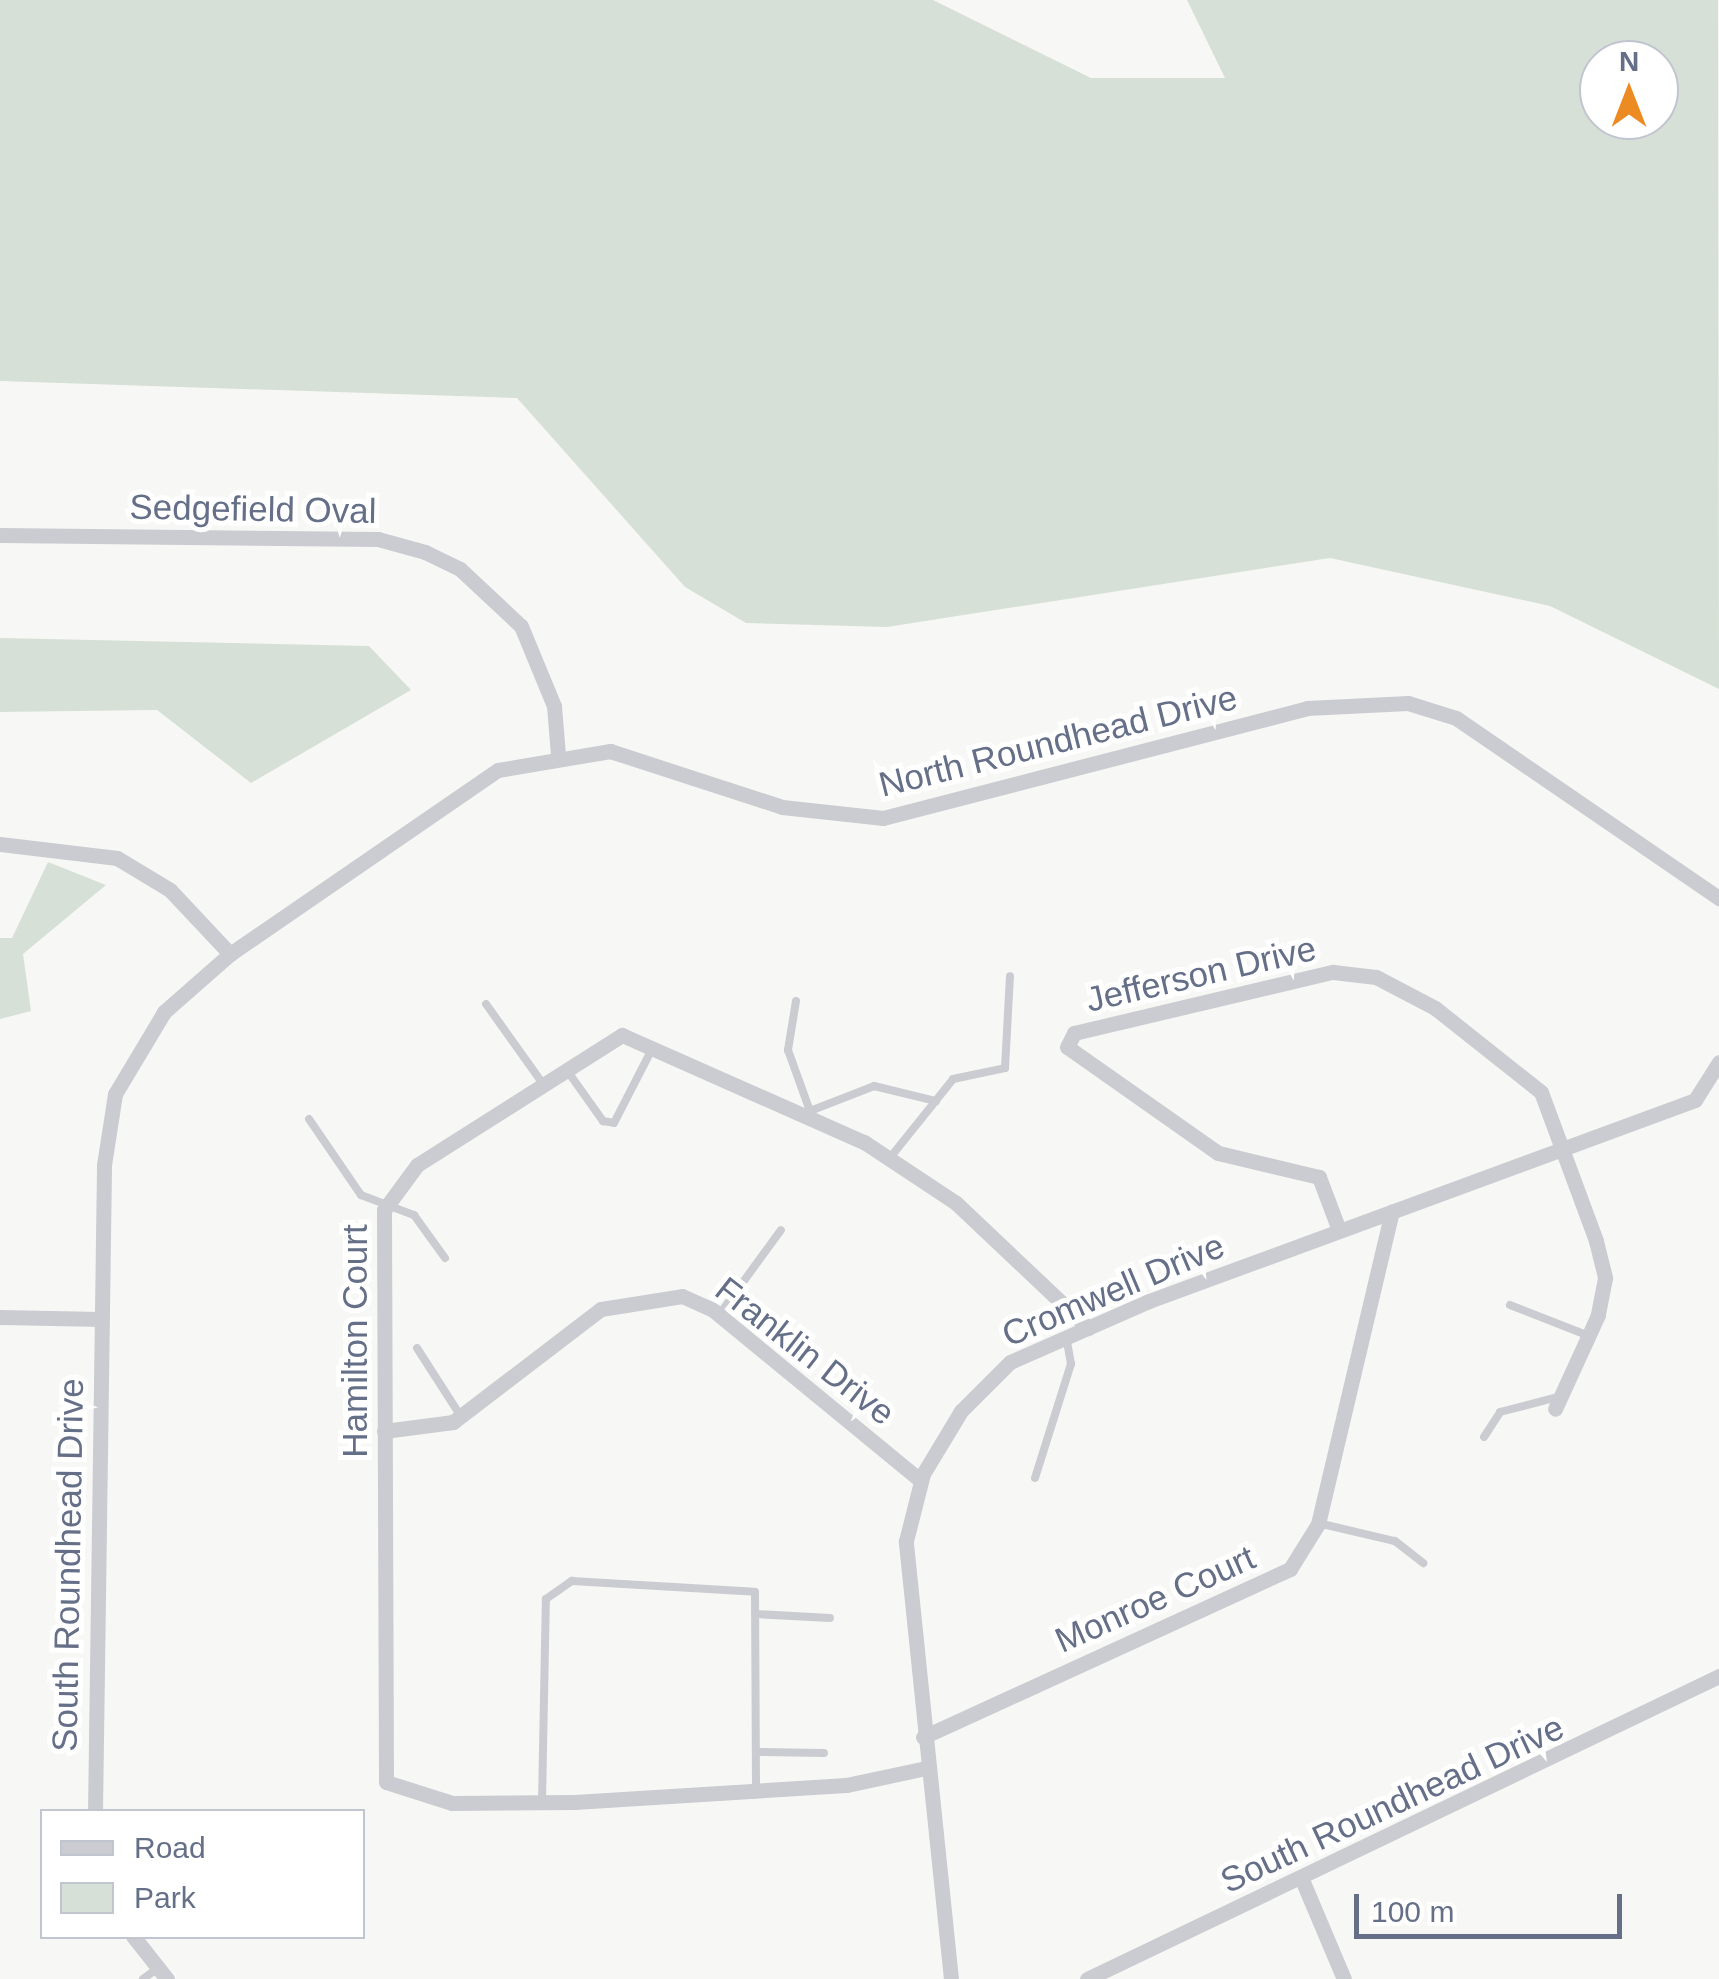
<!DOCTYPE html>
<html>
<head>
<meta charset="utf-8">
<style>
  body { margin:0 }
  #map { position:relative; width:1719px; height:1979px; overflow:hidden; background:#f7f8f5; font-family:Helvetica,sans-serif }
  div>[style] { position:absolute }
  .green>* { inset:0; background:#d7e0d6 }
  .service>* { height:8px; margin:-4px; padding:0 4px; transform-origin:4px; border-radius:4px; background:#cbccd1 }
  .minor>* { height:15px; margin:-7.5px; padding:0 7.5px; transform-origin:7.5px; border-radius:7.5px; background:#cbccd1 }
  span { translate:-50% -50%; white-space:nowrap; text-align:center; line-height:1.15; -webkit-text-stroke:10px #fff; paint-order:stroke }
  .street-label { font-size:35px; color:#656f88 }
  .legend { position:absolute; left:40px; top:1809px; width:325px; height:130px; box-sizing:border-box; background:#fff; border:2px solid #c1c5cf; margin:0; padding:12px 18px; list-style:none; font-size:30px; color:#656f88 }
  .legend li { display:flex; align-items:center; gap:20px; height:50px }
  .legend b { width:50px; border:2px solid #c1c5cf }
  .north { position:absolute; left:1579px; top:40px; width:100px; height:100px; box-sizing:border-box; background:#fff; border:2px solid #c1c5cf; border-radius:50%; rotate:0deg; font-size:28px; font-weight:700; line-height:40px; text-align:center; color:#656f88 }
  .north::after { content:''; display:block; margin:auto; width:35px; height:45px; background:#ec8b22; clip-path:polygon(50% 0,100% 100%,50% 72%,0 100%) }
  .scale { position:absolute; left:1354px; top:1894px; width:268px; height:45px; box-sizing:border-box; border:5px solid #656f88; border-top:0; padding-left:12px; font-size:30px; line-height:35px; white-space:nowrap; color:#656f88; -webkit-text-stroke:8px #fff; paint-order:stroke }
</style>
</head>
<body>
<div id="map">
  <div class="green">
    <i style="clip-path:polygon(evenodd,0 0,933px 0,1091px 78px,1225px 78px,1187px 0,1718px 0,1719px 689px,1550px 606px,1330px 558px,887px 627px,746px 623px,685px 587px,517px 398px,0 381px,0 0,1599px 60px,1659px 60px,1659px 120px,1599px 120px,1599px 60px)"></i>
    <i style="clip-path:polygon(0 638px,369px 646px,411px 690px,251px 783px,157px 710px,0 712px)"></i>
    <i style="clip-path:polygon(48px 862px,106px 885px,23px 954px,31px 1011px,0 1019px,0 938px,12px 938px)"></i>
  </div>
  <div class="service">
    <i style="left:796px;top:1001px;width:50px;rotate:99.3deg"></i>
    <i style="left:788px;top:1050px;width:65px;rotate:70.2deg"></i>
    <i style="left:810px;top:1111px;width:69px;rotate:-21.3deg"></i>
    <i style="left:874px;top:1086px;width:64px;rotate:13.6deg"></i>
    <i style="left:486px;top:1004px;width:95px;rotate:54.5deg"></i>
    <i style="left:566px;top:1069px;width:64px;rotate:54.6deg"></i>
    <i style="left:603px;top:1121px;width:11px;rotate:10deg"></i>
    <i style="left:614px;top:1123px;width:85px;rotate:-62.8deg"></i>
    <i style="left:309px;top:1119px;width:92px;rotate:55.6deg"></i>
    <i style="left:361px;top:1195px;width:57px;rotate:20.7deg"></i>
    <i style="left:414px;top:1215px;width:53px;rotate:54.2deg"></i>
    <i style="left:889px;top:1159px;width:102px;rotate:-51.3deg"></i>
    <i style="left:953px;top:1079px;width:53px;rotate:-11.9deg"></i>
    <i style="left:1005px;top:1068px;width:92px;rotate:-86.9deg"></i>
    <i style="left:1510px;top:1305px;width:85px;rotate:21.4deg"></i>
    <i style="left:719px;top:1315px;width:105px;rotate:-53.9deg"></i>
    <i style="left:417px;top:1348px;width:80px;rotate:57.3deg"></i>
    <i style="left:1484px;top:1437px;width:30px;rotate:-57deg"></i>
    <i style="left:1500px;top:1412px;width:60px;rotate:-14.5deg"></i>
    <i style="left:1035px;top:1478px;width:120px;rotate:-72.5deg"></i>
    <i style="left:1071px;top:1364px;width:27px;rotate:-100deg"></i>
    <i style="left:1318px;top:1523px;width:79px;rotate:13.2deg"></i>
    <i style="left:1395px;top:1541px;width:36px;rotate:38deg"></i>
    <i style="left:755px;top:1614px;width:75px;rotate:3.1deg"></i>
    <i style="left:756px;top:1752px;width:68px;rotate:0.8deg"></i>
    <i style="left:542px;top:1802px;width:203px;rotate:-88.9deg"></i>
    <i style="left:546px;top:1599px;width:32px;rotate:-35deg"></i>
    <i style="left:572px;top:1581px;width:183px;rotate:3.4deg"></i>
    <i style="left:755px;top:1592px;width:199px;rotate:89.7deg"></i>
    <i style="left:143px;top:1979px;width:19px;rotate:-36deg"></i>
  </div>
  <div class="minor">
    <i style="left:0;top:535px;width:378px;rotate:0.6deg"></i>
    <i style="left:378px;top:539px;width:49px;rotate:15.5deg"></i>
    <i style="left:425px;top:552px;width:39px;rotate:26deg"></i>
    <i style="left:460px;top:569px;width:83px;rotate:43.1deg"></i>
    <i style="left:521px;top:626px;width:87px;rotate:67.6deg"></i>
    <i style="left:554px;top:706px;width:49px;rotate:85.3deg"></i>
    <i style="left:0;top:844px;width:118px;rotate:6.8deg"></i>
    <i style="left:117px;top:858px;width:62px;rotate:31.1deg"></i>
    <i style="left:170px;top:890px;width:88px;rotate:46.8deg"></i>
    <i style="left:1339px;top:1230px;width:57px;rotate:-110.7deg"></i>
    <i style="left:1319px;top:1177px;width:104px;rotate:-166.6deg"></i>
    <i style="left:1218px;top:1153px;width:184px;rotate:-144.9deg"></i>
    <i style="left:1067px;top:1047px;width:16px;rotate:-63deg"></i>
    <i style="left:1074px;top:1033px;width:266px;rotate:-13.3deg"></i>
    <i style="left:1333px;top:972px;width:43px;rotate:6.6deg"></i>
    <i style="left:1376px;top:977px;width:67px;rotate:27.7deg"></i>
    <i style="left:1435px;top:1008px;width:135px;rotate:38.4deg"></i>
    <i style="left:1541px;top:1092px;width:159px;rotate:69.7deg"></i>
    <i style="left:1596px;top:1241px;width:38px;rotate:76deg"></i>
    <i style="left:1605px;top:1278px;width:38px;rotate:101deg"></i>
    <i style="left:1598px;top:1315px;width:103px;rotate:114.6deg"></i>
    <i style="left:0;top:1317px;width:101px;rotate:1.1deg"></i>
    <i style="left:384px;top:1431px;width:70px;rotate:-7.4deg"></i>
    <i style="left:453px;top:1422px;width:186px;rotate:-37.4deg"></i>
    <i style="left:601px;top:1309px;width:82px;rotate:-9.1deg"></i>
    <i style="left:682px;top:1296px;width:34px;rotate:24deg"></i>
    <i style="left:713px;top:1310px;width:269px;rotate:39.4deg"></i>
    <i style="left:923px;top:1737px;width:404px;rotate:-24.6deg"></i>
    <i style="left:1290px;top:1569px;width:53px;rotate:-58.1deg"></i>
    <i style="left:1318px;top:1524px;width:321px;rotate:-76.7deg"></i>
    <i style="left:926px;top:1768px;width:82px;rotate:168deg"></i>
    <i style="left:846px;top:1785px;width:272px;rotate:176.4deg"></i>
    <i style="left:575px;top:1802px;width:123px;rotate:179.5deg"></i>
    <i style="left:452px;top:1803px;width:69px;rotate:-162.3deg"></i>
    <i style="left:386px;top:1782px;width:572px;rotate:-90.2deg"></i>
    <i style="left:384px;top:1210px;width:56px;rotate:-53.7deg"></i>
    <i style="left:417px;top:1165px;width:243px;rotate:-32.4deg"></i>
    <i style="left:622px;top:1035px;width:265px;rotate:23.9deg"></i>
    <i style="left:864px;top:1142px;width:110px;rotate:33.5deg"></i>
    <i style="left:956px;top:1203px;width:182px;rotate:43.4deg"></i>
    <i style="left:95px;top:1812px;width:647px;rotate:-89.2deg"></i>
    <i style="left:104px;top:1165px;width:72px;rotate:-81.2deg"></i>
    <i style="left:115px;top:1094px;width:96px;rotate:-59.1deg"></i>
    <i style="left:164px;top:1012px;width:88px;rotate:-41.3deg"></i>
    <i style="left:230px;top:954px;width:325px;rotate:-34.5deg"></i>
    <i style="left:498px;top:770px;width:114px;rotate:-9.6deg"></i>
    <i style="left:610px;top:751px;width:181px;rotate:18deg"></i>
    <i style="left:782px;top:807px;width:102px;rotate:6.2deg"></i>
    <i style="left:883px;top:818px;width:438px;rotate:-14.5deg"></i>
    <i style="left:1307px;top:708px;width:101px;rotate:-2.8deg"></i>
    <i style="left:1408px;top:703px;width:50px;rotate:17.4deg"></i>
    <i style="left:1456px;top:718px;width:319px;rotate:34.4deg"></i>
    <i style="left:1303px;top:1882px;width:105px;rotate:67.1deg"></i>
    <i style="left:133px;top:1936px;width:55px;rotate:51.7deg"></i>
    <i style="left:951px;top:1979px;width:440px;rotate:-95.9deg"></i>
    <i style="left:906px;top:1541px;width:69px;rotate:-75.8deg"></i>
    <i style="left:923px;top:1474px;width:74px;rotate:-58.9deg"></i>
    <i style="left:961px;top:1411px;width:69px;rotate:-45deg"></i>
    <i style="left:1010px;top:1362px;width:152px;rotate:-23.7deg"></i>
    <i style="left:1149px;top:1301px;width:582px;rotate:-20.21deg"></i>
    <i style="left:1695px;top:1100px;width:45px;rotate:-57.7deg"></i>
    <i style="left:1087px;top:1979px;width:701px;rotate:-25.61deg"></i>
  </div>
  <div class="street-label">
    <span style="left:253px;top:509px;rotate:1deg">Sedgefield Oval</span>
    <span style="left:1058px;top:741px;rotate:-14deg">North Roundhead Drive</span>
    <span style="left:1201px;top:974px;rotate:-13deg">Jefferson Drive</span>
    <span style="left:1113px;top:1290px;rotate:-23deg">Cromwell Drive</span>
    <span style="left:355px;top:1341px;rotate:-90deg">Hamilton Court</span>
    <span style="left:805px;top:1351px;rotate:38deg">Franklin Drive</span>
    <span style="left:68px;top:1565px;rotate:-89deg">South Roundhead Drive</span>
    <span style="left:1155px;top:1599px;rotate:-24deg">Monroe Court</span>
    <span style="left:1392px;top:1804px;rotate:-25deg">South Roundhead Drive</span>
  </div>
  <ul class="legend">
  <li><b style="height:12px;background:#cbccd1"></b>Road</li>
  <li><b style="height:28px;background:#d7e0d6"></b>Park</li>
  </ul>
  <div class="north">N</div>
  <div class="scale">100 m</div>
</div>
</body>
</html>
